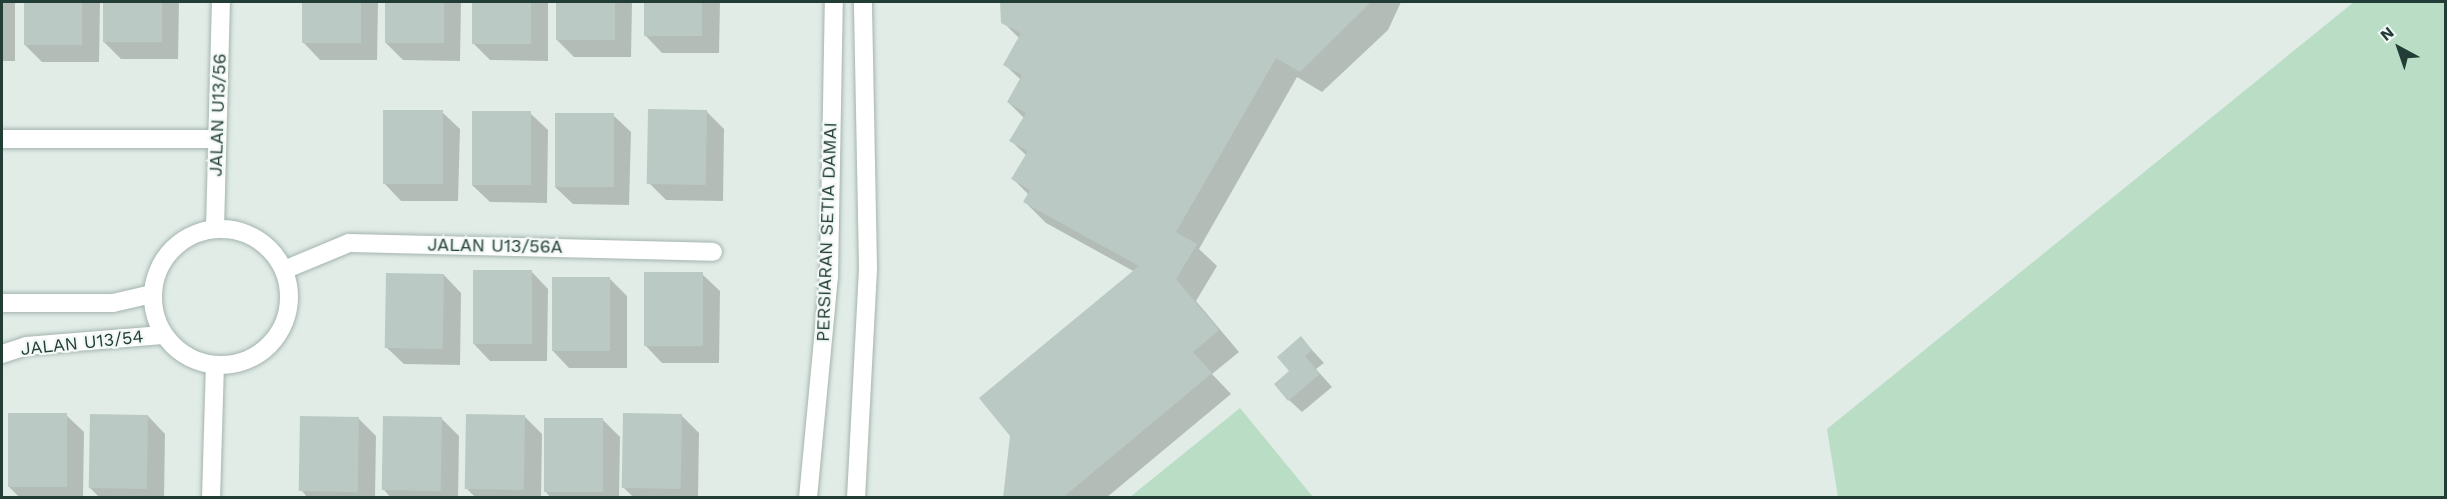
<!DOCTYPE html>
<html>
<head>
<meta charset="utf-8">
<style>
  body { margin:0 }
  #map { position:relative; width:2447px; height:499px; overflow:hidden; background:#e1ece7; font-family:"Work Sans",sans-serif }
  div>[style] { position:absolute }
  .green>* { inset:0; background:#baddc5 }
  .shadow>* { inset:0; background:#0003; transform-origin:0 0 }
  .building>* { inset:0; background:#bac9c4; transform-origin:0 0 }
  .roads { filter:drop-shadow(0 0 2px #a4b4ae) drop-shadow(0 0 2px #a4b4ae) }
  .street>* { height:18px; margin:-9px; padding:0 9px; transform-origin:9px; border-radius:9px; background:#fff }
  .street>.ring { margin:-9px; padding:0; box-sizing:content-box; background:none; border:18px solid #fff; border-radius:50% }
  .secondary>* { height:18px; margin:-9px; padding:0 9px; transform-origin:9px; border-radius:9px; background:#fff }
  span { translate:-50% -50%; white-space:nowrap; text-align:center; line-height:1.15; -webkit-text-stroke:4.5px #f2f8f5; paint-order:stroke }
  .street-label { font-size:18px; color:#223c36 }
  .frame { position:absolute; inset:0; border:3px solid #223c36; pointer-events:none }
  .north { position:absolute; left:2369px; top:18px; width:60px; height:60px; -webkit-text-stroke:4px #f2f8f5; paint-order:stroke; rotate:320deg; font-size:16px; font-weight:700; line-height:24px; text-align:center; color:#223c36 }
  .north::after { content:''; display:block; margin:auto; width:21px; height:27px; background:#223c36; clip-path:polygon(50% 0,100% 100%,50% 72%,0 100%) }
</style>
</head>
<body>
<div id="map">
  <div class="green">
    <i style="clip-path:polygon(2354px 2px,2445px 2px,2445px 497px,1838px 497px,1827px 429px)"></i>
    <i style="clip-path:polygon(1240px 408px,1313px 497px,1130px 497px)"></i>
  </div>
  <div class="shadow">
    <i style="left:2px;top:2px;width:13px;height:59px"></i>
    <i style="clip-path:polygon(25px 2px,100px 2px,99px 62px,42px 62px,24px 44px)"></i>
    <i style="clip-path:polygon(104px 2px,179px 2px,178px 59px,121px 59px,104px 42px)"></i>
    <i style="clip-path:polygon(303px 2px,378px 2px,377px 60px,320px 60px,303px 42px)"></i>
    <i style="clip-path:polygon(386px 2px,461px 2px,460px 61px,403px 60px,386px 43px)"></i>
    <i style="clip-path:polygon(474px 2px,548px 2px,548px 61px,490px 60px,473px 43px)"></i>
    <i style="clip-path:polygon(558px 2px,632px 2px,631px 57px,574px 57px,557px 40px)"></i>
    <i style="clip-path:polygon(645px 2px,720px 2px,719px 53px,662px 53px,645px 35px)"></i>
    <i style="clip-path:polygon(1002px 2px,1401px 2px,1388px 30px,1322px 92px,1297px 77px,1199px 249px,1217px 266px,1196px 301px,1239px 352px,1212px 374px,1231px 394px,1106px 498px,1004px 498px,1135px 272px,1046px 223px,1025px 202px,1029px 195px,1013px 179px,1027px 156px,1011px 141px,1024px 118px,1008px 102px,1021px 80px,1005px 65px,1020px 39px,1003px 22px)"></i>
    <i style="clip-path:polygon(706px 111px,724px 129px,723px 201px,666px 200px,649px 183px)"></i>
    <i style="clip-path:polygon(442px 112px,460px 129px,458px 201px,401px 201px,384px 183px)"></i>
    <i style="clip-path:polygon(530px 113px,548px 130px,547px 203px,490px 202px,472px 185px)"></i>
    <i style="clip-path:polygon(613px 115px,631px 132px,629px 205px,573px 204px,555px 187px)"></i>
    <i style="clip-path:polygon(531px 271px,548px 289px,547px 361px,490px 361px,473px 343px)"></i>
    <i style="clip-path:polygon(702px 274px,720px 291px,719px 363px,662px 363px,645px 345px)"></i>
    <i style="clip-path:polygon(444px 275px,461px 293px,460px 365px,404px 364px,386px 347px)"></i>
    <i style="clip-path:polygon(610px 279px,627px 296px,627px 368px,569px 368px,552px 350px)"></i>
    <i style="clip-path:polygon(1301px 338px,1324px 363px,1316px 369px,1332px 387px,1302px 412px,1289px 400px)"></i>
    <i style="clip-path:polygon(66px 415px,84px 432px,83px 498px,20px 498px,8px 486px)"></i>
    <i style="clip-path:polygon(681px 415px,699px 433px,698px 498px,634px 498px,623px 487px)"></i>
    <i style="clip-path:polygon(148px 416px,165px 434px,164px 498px,100px 498px,90px 488px)"></i>
    <i style="clip-path:polygon(525px 417px,542px 434px,541px 498px,476px 498px,467px 489px)"></i>
    <i style="clip-path:polygon(358px 418px,376px 436px,375px 498px,308px 498px,301px 490px)"></i>
    <i style="clip-path:polygon(441px 418px,459px 436px,458px 498px,391px 498px,384px 490px)"></i>
    <i style="clip-path:polygon(602px 419px,620px 437px,619px 498px,551px 498px,545px 491px)"></i>
  </div>
  <div class="building">
    <i style="left:24px;top:2px;width:58px;height:43px"></i>
    <i style="left:103px;top:2px;width:59px;height:40px"></i>
    <i style="left:302px;top:2px;width:59px;height:41px"></i>
    <i style="left:385px;top:2px;width:59px;height:41px"></i>
    <i style="left:472px;top:2px;width:59px;height:42px"></i>
    <i style="left:556px;top:2px;width:59px;height:38px"></i>
    <i style="left:644px;top:2px;width:58px;height:34px"></i>
    <i style="clip-path:polygon(1000px 2px,1371px 2px,1300px 72px,1276px 58px,1176px 232px,1197px 244px,1176px 279px,1219px 330px,1193px 352px,1212px 373px,1062px 498px,1003px 498px,1010px 436px,979px 398px,1139px 266px,1023px 202px,1030px 190px,1011px 179px,1028px 151px,1009px 141px,1026px 113px,1007px 102px,1022px 75px,1003px 65px,1021px 33px,1001px 23px)"></i>
    <i style="left:648px;top:109px;width:59px;height:75px;rotate:1deg"></i>
    <i style="left:383px;top:110px;width:60px;height:74px"></i>
    <i style="left:472px;top:111px;width:59px;height:74px"></i>
    <i style="left:555px;top:113px;width:59px;height:74px"></i>
    <i style="left:473px;top:270px;width:59px;height:74px"></i>
    <i style="left:644px;top:272px;width:59px;height:74px"></i>
    <i style="left:386px;top:273px;width:58px;height:75px;rotate:1deg"></i>
    <i style="left:552px;top:277px;width:58px;height:74px"></i>
    <i style="clip-path:polygon(1301px 336px,1312px 350px,1305px 356px,1320px 374px,1288px 401px,1274px 384px,1289px 371px,1277px 357px)"></i>
    <i style="left:8px;top:413px;width:59px;height:74px"></i>
    <i style="left:623px;top:413px;width:59px;height:75px;rotate:1deg"></i>
    <i style="left:90px;top:414px;width:58px;height:74px;rotate:1deg"></i>
    <i style="left:466px;top:414px;width:59px;height:75px;rotate:1deg"></i>
    <i style="left:300px;top:416px;width:59px;height:75px;rotate:1deg"></i>
    <i style="left:383px;top:416px;width:59px;height:74px;rotate:1deg"></i>
    <i style="left:544px;top:418px;width:59px;height:74px"></i>
  </div>
  <div class="roads">
    <div class="street">
      <i style="left:2px;top:139px;width:215px"></i>
      <i style="left:215px;top:229px;width:227px;rotate:-88.5deg"></i>
      <i class="ring" style="left:153px;top:229px;width:118px;height:118px"></i>
      <i style="left:284px;top:270px;width:70px;rotate:-22.6deg"></i>
      <i style="left:349px;top:243px;width:364px;rotate:1.4deg"></i>
      <i style="left:2px;top:303px;width:111px"></i>
      <i style="left:113px;top:303px;width:40px;rotate:-13deg"></i>
      <i style="left:2px;top:354px;width:25px;rotate:-18deg"></i>
      <i style="left:26px;top:346px;width:137px;rotate:-4.6deg"></i>
      <i style="left:211px;top:498px;width:133px;rotate:-88.3deg"></i>
    </div>
    <div class="secondary">
      <i style="left:808px;top:498px;width:222px;rotate:-84.6deg"></i>
      <i style="left:829px;top:277px;width:275px;rotate:-89deg"></i>
      <i style="left:856px;top:498px;width:231px;rotate:-87deg"></i>
      <i style="left:868px;top:267px;width:265px;rotate:-91.1deg"></i>
    </div>
  </div>
  <div class="street-label">
    <span style="left:218px;top:115px;rotate:-88deg">JALAN U13/56</span>
    <span style="left:827px;top:232px;rotate:-88deg">PERSIARAN SETIA DAMAI</span>
    <span style="left:495px;top:246px;rotate:1deg">JALAN U13/56A</span>
    <span style="left:82px;top:343px;rotate:-6deg">JALAN U13/54</span>
  </div>
  <div class="frame"></div>
  <div class="north">N</div>
</div>
</body>
</html>
